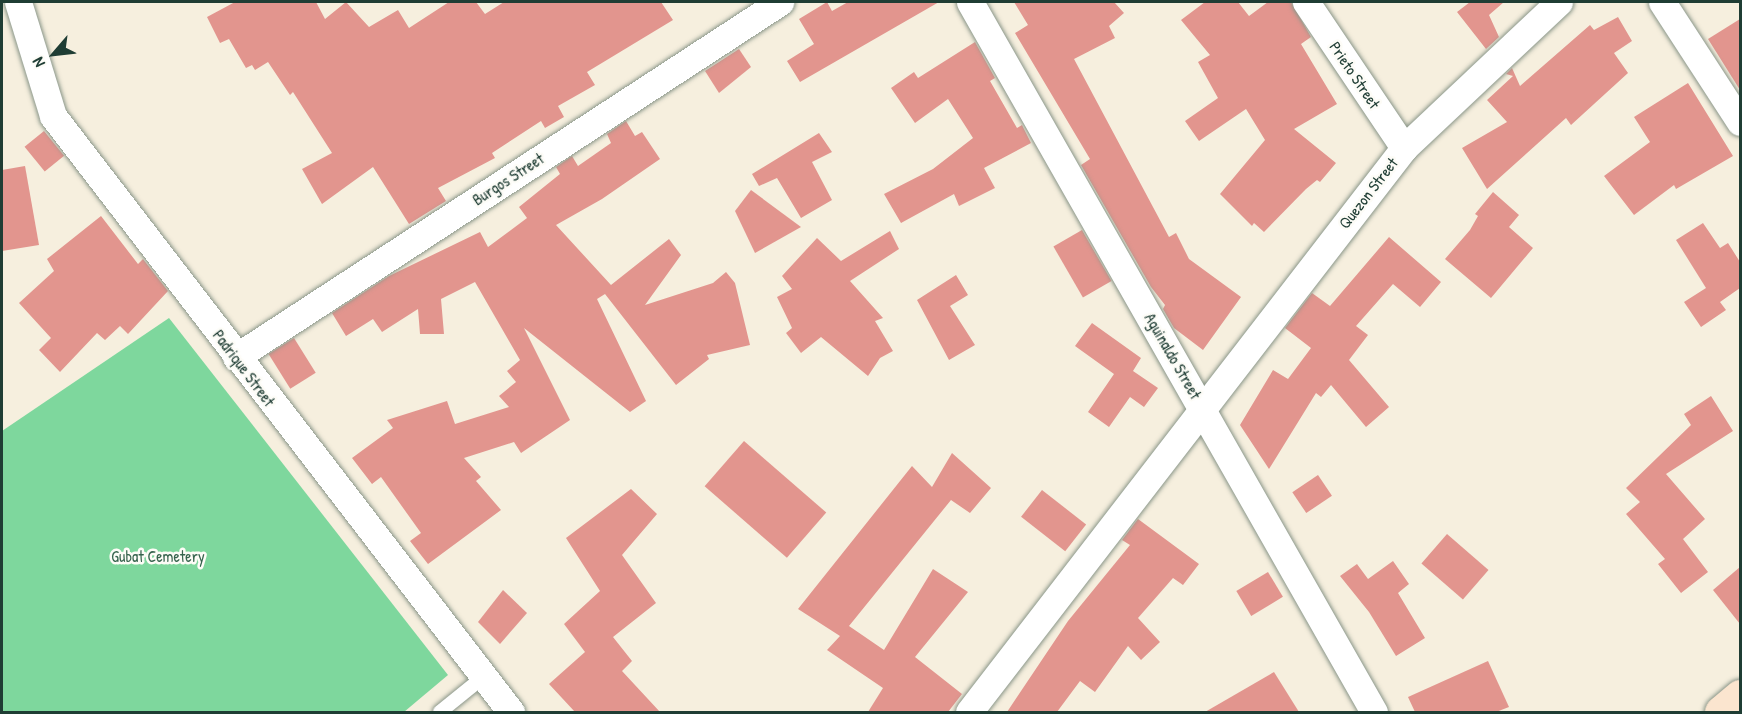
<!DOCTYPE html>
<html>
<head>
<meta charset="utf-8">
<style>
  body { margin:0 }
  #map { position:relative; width:1742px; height:714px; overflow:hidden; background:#f6efde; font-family:"Patrick Hand",sans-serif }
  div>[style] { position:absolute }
  .green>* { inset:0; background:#7ed79d }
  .building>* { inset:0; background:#e2958e; transform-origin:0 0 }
  .roads { filter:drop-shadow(0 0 2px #8a9689) drop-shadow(0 0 2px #8a9689) }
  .service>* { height:14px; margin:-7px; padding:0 7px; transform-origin:7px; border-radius:7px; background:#fff }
  .minor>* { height:27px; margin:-13.5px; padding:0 13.5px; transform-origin:13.5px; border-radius:13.5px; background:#fff }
  .secondary>* { height:33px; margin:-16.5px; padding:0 16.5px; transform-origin:16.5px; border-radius:16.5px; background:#fbe5cf }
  span { translate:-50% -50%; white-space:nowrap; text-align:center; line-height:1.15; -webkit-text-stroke:5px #fdfcf7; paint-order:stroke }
  .street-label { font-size:16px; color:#1f3d34 }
  .park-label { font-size:16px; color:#37644e }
  .frame { position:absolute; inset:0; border:3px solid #1f3d34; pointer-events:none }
  .north { position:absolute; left:24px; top:24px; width:60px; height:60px; -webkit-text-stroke:4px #fdfcf7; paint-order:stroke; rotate:242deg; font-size:16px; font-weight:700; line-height:24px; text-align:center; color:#1f3d34 }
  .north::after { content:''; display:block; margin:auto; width:21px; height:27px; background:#1f3d34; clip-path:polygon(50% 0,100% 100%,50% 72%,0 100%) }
</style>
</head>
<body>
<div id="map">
  <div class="green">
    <i style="clip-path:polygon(169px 318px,448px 675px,404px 712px,2px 712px,2px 431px)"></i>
  </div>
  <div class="building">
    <i style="clip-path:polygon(235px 2px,316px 2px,325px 19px,346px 2px,369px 27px,398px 10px,409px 28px,449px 2px,476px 2px,485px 14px,504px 2px,661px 2px,673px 20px,587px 72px,595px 85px,558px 106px,564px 117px,545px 128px,541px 121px,492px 153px,495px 158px,438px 188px,446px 201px,409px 224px,373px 167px,322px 204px,302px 169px,332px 153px,293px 92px,290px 95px,268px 62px,255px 70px,252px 65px,246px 68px,229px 39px,220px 43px,207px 17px)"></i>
    <i style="clip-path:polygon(827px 2px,832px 11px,848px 2px,939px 2px,800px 82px,787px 61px,814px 44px,799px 19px)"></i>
    <i style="clip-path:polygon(1014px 2px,1114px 2px,1124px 13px,1109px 26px,1115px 38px,1074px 59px,1169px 237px,1176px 233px,1189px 259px,1241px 297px,1203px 350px,1174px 328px,1163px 309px,1165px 305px,1151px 287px,1081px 165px,1090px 159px,1015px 33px,1028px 25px)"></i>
    <i style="clip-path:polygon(1205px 2px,1238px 2px,1249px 16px,1268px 2px,1291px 2px,1311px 37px,1301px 44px,1337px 104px,1294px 129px,1336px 163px,1320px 182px,1317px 180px,1306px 189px,1264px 232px,1254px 223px,1252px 226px,1220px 194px,1265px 140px,1246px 109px,1199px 141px,1185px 121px,1218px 98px,1198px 62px,1210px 55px,1181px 20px)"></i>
    <i style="clip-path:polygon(1470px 2px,1504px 2px,1489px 15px,1499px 37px,1486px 49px,1457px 12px)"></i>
    <i style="clip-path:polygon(1618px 17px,1632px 41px,1614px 53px,1628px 73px,1571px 125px,1566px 118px,1487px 189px,1462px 148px,1507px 122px,1487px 100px,1513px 76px,1506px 74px,1512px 68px,1520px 86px,1590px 25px,1594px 30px)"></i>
    <i style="clip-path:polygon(1740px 19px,1740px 90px,1708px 39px)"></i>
    <i style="clip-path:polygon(975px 42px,995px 78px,990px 81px,1017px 128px,1022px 125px,1031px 143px,984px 168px,995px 188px,959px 206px,954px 194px,901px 223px,884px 194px,933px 169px,973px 138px,948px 99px,915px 123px,891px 88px,914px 72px,918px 78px)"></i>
    <i style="clip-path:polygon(739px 49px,751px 67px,719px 93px,705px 71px)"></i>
    <i style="clip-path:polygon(1688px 83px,1733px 156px,1676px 189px,1674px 185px,1634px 215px,1604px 176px,1650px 142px,1634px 117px)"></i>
    <i style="clip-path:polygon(626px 121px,635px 136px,642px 132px,660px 159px,602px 199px,556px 225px,611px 285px,669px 239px,681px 255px,645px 305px,713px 283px,726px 272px,735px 283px,750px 345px,707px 355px,709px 359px,676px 385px,605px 294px,597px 299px,646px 401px,630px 412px,524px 328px,570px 420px,521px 453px,514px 442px,464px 458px,481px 477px,476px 481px,501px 510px,428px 564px,410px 541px,421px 533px,381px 477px,372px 484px,352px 458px,393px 428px,387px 420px,447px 401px,455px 424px,509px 407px,499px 396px,516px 382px,507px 371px,520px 360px,475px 282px,441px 299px,444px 334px,420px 334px,418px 309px,382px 332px,373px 319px,346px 336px,332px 313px,389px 276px,480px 232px,488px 247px,527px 218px,519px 207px,560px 174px,556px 167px,572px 156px,578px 166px,611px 143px,607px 134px)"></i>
    <i style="left:44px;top:131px;width:32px;height:25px;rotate:51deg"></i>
    <i style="clip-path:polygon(819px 133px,832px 152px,812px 162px,832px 200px,801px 218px,777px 178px,759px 186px,752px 174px)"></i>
    <i style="clip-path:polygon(25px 166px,39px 245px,2px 251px,2px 170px)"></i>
    <i style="clip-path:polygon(751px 190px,801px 227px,755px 253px,735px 211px)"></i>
    <i style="clip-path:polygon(1493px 192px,1519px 215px,1509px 227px,1533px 248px,1491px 298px,1445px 259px,1470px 230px,1478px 216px,1475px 214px)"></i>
    <i style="clip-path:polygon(101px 216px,138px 264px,143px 259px,168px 291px,128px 334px,120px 326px,105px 340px,97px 333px,60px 372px,39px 350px,51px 338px,19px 303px,54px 271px,47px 259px)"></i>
    <i style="clip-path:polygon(1703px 223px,1720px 248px,1728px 243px,1740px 262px,1740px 288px,1720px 302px,1726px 310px,1701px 327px,1684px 302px,1706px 288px,1676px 240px)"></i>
    <i style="left:1082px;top:230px;width:59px;height:33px;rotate:60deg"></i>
    <i style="clip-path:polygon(890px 231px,899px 249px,850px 281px,883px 318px,875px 321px,893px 351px,880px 358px,868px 376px,821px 337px,801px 353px,786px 333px,792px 328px,777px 297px,792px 289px,782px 276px,817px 238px,841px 261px)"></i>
    <i style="clip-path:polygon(1389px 237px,1441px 282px,1420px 307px,1393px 284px,1356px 326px,1368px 335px,1349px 360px,1389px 407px,1366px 427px,1331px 385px,1321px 397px,1316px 393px,1269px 469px,1240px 425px,1273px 370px,1288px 379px,1311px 348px,1285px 328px,1312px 293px,1330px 306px)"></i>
    <i style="clip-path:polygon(956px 275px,968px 295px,950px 306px,975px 345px,949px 360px,917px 300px)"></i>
    <i style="clip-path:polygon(1092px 323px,1141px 358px,1133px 371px,1158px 388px,1144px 407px,1130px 397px,1109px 427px,1088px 412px,1114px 374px,1075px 346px)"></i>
    <i style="left:294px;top:338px;width:41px;height:30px;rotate:58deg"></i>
    <i style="clip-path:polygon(1711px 396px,1733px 431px,1666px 474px,1705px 519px,1683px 539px,1708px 572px,1681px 593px,1658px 564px,1665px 559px,1626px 514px,1640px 502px,1626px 488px,1691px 425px,1684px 414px)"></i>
    <i style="left:744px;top:441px;width:109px;height:60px;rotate:41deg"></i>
    <i style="clip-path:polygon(952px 453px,991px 488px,970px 513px,951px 500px,849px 626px,884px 650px,933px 569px,968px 592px,915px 657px,962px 694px,948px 712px,868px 712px,883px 688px,827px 650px,840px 636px,798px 609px,912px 466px,932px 487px)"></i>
    <i style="left:1318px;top:475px;width:25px;height:31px;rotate:56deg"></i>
    <i style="clip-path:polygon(631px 489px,657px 514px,622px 555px,656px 603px,613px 637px,632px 661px,622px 671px,660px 712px,575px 712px,549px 684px,585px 652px,564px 624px,600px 591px,566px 538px)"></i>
    <i style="left:1042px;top:490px;width:56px;height:34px;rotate:38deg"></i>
    <i style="clip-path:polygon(1138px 519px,1199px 564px,1183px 585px,1173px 578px,1138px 618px,1160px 642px,1141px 660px,1128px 646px,1095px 692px,1080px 681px,1057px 712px,1007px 712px,1068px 621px,1130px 545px,1122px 540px)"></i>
    <i style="left:1447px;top:534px;width:55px;height:39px;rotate:41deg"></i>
    <i style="clip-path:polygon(1393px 561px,1409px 584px,1398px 593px,1425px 638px,1396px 656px,1369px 612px,1340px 576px,1357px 564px,1368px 579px)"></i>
    <i style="clip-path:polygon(1740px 567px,1740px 624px,1713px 590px)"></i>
    <i style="left:1268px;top:572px;width:29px;height:37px;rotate:59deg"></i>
    <i style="clip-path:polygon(503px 590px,527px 613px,500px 644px,478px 622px)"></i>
    <i style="clip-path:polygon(1488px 661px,1509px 707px,1496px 712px,1415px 712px,1408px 697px)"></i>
    <i style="clip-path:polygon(1274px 672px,1299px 712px,1205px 712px)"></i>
  </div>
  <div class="roads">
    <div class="service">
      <i style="left:440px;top:712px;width:54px;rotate:-39deg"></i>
    </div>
    <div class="minor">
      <i style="left:18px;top:2px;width:119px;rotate:72.9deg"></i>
      <i style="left:53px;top:116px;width:752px;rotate:52.46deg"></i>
      <i style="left:970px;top:2px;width:817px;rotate:60.36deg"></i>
      <i style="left:1306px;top:2px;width:176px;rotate:56.1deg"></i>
      <i style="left:1662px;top:2px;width:143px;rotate:57deg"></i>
      <i style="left:236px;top:357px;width:650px;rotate:-33.13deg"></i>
      <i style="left:969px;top:712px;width:712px;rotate:-52.36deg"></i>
      <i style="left:1404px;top:148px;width:213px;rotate:-43.3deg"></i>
    </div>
    <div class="secondary">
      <i style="left:1721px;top:712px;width:25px;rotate:-40deg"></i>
    </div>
  </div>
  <div class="street-label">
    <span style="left:1355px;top:75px;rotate:56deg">Prieto Street</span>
    <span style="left:508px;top:179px;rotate:-33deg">Burgos Street</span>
    <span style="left:1368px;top:193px;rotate:-52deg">Quezon Street</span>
    <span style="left:1173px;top:356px;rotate:60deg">Aguinaldo Street</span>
    <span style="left:244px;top:368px;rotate:53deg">Padrique Street</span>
  </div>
  <div class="park-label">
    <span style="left:158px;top:556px">Gubat Cemetery</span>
  </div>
  <div class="frame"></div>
  <div class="north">N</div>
</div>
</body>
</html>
